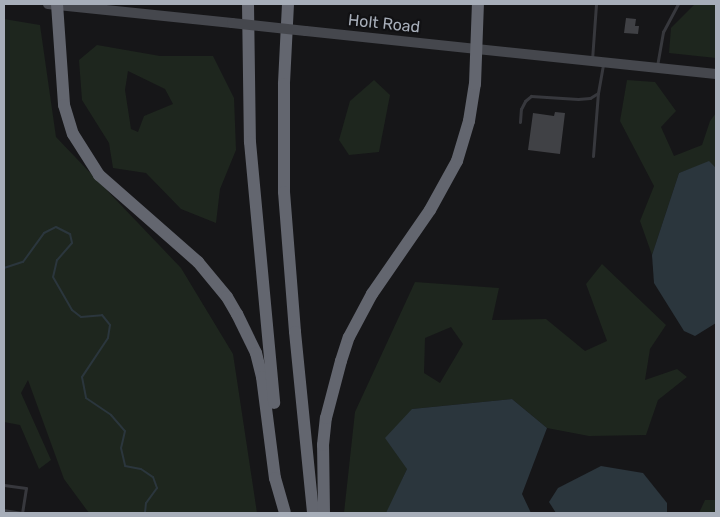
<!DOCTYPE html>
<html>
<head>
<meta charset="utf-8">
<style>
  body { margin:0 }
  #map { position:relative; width:720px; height:517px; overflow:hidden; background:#161618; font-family:Rubik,sans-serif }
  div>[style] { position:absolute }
  .green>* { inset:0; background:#1e261e }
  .water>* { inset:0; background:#2b363d }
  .stream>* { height:2px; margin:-1px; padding:0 1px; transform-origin:1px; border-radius:1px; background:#2b363d }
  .building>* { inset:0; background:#404145 }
  .lane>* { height:3px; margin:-1.5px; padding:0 1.5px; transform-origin:1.5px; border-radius:1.5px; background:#37383d }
  .secondary>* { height:10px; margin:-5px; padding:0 5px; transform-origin:5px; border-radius:5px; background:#45474d }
  .highway>* { height:12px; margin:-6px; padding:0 6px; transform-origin:6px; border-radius:6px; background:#63666f }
  .secondary-bridge>* { height:10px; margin:-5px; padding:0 5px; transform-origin:5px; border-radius:5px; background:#45474d }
  span { translate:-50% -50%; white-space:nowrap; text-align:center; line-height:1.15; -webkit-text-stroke:4.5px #111113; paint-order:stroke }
  .street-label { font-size:16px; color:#a7aeb9 }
  .frame { position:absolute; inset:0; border:5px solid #a7aeb9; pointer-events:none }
</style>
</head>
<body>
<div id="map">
  <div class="green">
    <i style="clip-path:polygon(695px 4px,716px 4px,716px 58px,669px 53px,671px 28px)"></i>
    <i style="clip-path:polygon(4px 19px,40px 25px,56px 137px,181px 268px,233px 354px,257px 513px,89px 513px,64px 479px,28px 380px,21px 393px,51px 460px,39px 469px,20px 425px,4px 422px)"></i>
    <i style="clip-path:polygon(evenodd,97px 45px,160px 56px,213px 56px,234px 98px,236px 150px,220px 189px,216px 223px,181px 209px,146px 173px,113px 168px,109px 143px,82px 100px,79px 60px,97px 45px,128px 71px,165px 89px,173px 104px,144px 116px,138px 132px,131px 129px,125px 90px,128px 71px)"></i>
    <i style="clip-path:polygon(374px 80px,390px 95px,379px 152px,349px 155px,339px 140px,350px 101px)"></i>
    <i style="clip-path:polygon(627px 80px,655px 82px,676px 111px,661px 127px,674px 156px,702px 145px,710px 121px,716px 113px,716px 168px,709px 162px,679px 173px,652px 255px,640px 221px,654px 186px,620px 121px)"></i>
    <i style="clip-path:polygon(evenodd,602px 264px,666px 325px,650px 349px,645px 380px,677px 369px,687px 377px,658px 400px,646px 435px,589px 436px,547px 428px,512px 399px,412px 409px,407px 469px,388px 511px,386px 513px,344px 513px,355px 412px,415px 282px,499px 288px,492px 320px,546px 319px,585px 351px,607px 341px,586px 284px,602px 264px,451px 327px,463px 344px,440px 383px,424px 373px,425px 338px,451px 327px)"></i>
    <i style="clip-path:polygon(705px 500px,716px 500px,716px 513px,699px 513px)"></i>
  </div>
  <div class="water">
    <i style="clip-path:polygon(709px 161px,716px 168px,716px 323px,695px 336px,684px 331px,654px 283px,652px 255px,679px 173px)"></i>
    <i style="clip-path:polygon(512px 399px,547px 428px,522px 494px,531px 513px,386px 513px,407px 469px,385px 438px,412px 409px)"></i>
    <i style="clip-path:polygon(601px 466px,643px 473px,667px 503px,667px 513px,556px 513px,549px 502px,558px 488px)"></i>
  </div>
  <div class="stream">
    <i style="left:4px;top:268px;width:20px;rotate:-18deg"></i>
    <i style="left:23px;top:262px;width:36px;rotate:-54deg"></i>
    <i style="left:44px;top:233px;width:13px;rotate:-27deg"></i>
    <i style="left:56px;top:227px;width:16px;rotate:27deg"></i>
    <i style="left:70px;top:234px;width:9px;rotate:77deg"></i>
    <i style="left:72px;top:243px;width:23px;rotate:131deg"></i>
    <i style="left:57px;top:260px;width:17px;rotate:103deg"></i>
    <i style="left:53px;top:277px;width:38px;rotate:60deg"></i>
    <i style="left:72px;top:310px;width:11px;rotate:38deg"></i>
    <i style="left:81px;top:317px;width:21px;rotate:-5deg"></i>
    <i style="left:102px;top:315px;width:13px;rotate:51deg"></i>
    <i style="left:110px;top:325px;width:13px;rotate:99deg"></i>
    <i style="left:108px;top:338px;width:47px;rotate:123.7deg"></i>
    <i style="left:82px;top:377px;width:21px;rotate:79deg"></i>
    <i style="left:86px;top:398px;width:30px;rotate:34deg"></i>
    <i style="left:111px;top:415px;width:21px;rotate:49deg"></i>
    <i style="left:125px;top:431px;width:17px;rotate:103deg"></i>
    <i style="left:121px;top:448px;width:18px;rotate:77deg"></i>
    <i style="left:125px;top:466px;width:16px;rotate:11deg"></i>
    <i style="left:141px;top:469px;width:14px;rotate:34deg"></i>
    <i style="left:153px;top:477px;width:12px;rotate:70deg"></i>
    <i style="left:157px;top:488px;width:19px;rotate:126deg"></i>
    <i style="left:146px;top:503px;width:10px;rotate:96deg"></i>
  </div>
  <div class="building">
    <i style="clip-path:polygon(626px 18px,636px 19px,635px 26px,639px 26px,638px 34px,624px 33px)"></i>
    <i style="clip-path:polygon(555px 112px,565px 113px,560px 154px,528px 150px,533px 113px,554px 116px)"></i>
  </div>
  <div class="lane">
    <i style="left:592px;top:60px;width:56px;rotate:-85.9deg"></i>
    <i style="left:657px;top:66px;width:35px;rotate:-80deg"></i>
    <i style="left:663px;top:32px;width:32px;rotate:-62deg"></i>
    <i style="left:520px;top:122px;width:13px;rotate:-86deg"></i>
    <i style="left:521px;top:109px;width:9px;rotate:-63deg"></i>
    <i style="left:525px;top:101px;width:8px;rotate:-40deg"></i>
    <i style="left:531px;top:96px;width:47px;rotate:3.7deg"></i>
    <i style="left:578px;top:99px;width:12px;rotate:-5deg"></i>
    <i style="left:590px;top:98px;width:9px;rotate:-32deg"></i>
    <i style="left:598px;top:93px;width:28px;rotate:-80deg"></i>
    <i style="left:593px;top:156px;width:63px;rotate:-85.5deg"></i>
    <i style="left:4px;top:485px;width:22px;rotate:8deg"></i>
    <i style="left:26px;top:488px;width:25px;rotate:99deg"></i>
    <i style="left:22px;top:513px;width:18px;rotate:-171deg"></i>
  </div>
  <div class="secondary">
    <i style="left:48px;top:4px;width:185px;rotate:5.9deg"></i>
    <i style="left:306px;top:31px;width:412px;rotate:6deg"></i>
  </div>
  <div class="highway">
    <i style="left:57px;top:4px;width:101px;rotate:86deg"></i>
    <i style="left:64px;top:105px;width:30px;rotate:73deg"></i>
    <i style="left:73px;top:134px;width:49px;rotate:57.6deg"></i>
    <i style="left:99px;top:175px;width:132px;rotate:41.3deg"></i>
    <i style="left:198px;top:262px;width:45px;rotate:50.4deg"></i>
    <i style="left:227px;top:297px;width:20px;rotate:60deg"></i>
    <i style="left:237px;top:314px;width:43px;rotate:64deg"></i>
    <i style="left:256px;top:353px;width:25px;rotate:76deg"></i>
    <i style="left:262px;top:377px;width:102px;rotate:82.7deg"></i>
    <i style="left:275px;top:478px;width:35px;rotate:74deg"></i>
    <i style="left:248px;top:4px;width:138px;rotate:89.2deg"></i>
    <i style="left:250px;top:142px;width:262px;rotate:84.7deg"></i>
    <i style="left:288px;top:4px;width:80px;rotate:92.9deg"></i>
    <i style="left:284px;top:84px;width:108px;rotate:90deg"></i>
    <i style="left:284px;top:192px;width:140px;rotate:85.5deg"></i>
    <i style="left:295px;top:332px;width:182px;rotate:84.3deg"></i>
    <i style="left:324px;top:513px;width:68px;rotate:-90.8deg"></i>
    <i style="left:323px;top:445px;width:27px;rotate:-84deg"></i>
    <i style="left:326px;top:418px;width:59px;rotate:-75.3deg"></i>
    <i style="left:341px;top:361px;width:25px;rotate:-72deg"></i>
    <i style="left:349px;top:337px;width:49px;rotate:-61.9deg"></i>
    <i style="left:372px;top:294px;width:102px;rotate:-55.4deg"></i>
    <i style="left:430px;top:210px;width:56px;rotate:-61.1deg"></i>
    <i style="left:457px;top:161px;width:42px;rotate:-73.3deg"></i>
    <i style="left:469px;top:121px;width:37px;rotate:-81deg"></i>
    <i style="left:475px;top:84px;width:80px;rotate:-87.9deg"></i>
  </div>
  <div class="secondary-bridge">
    <i style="left:232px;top:23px;width:74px;rotate:6.2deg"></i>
  </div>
  <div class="street-label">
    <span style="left:384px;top:24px;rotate:6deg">Holt Road</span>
  </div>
  <div class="frame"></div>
</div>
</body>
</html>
